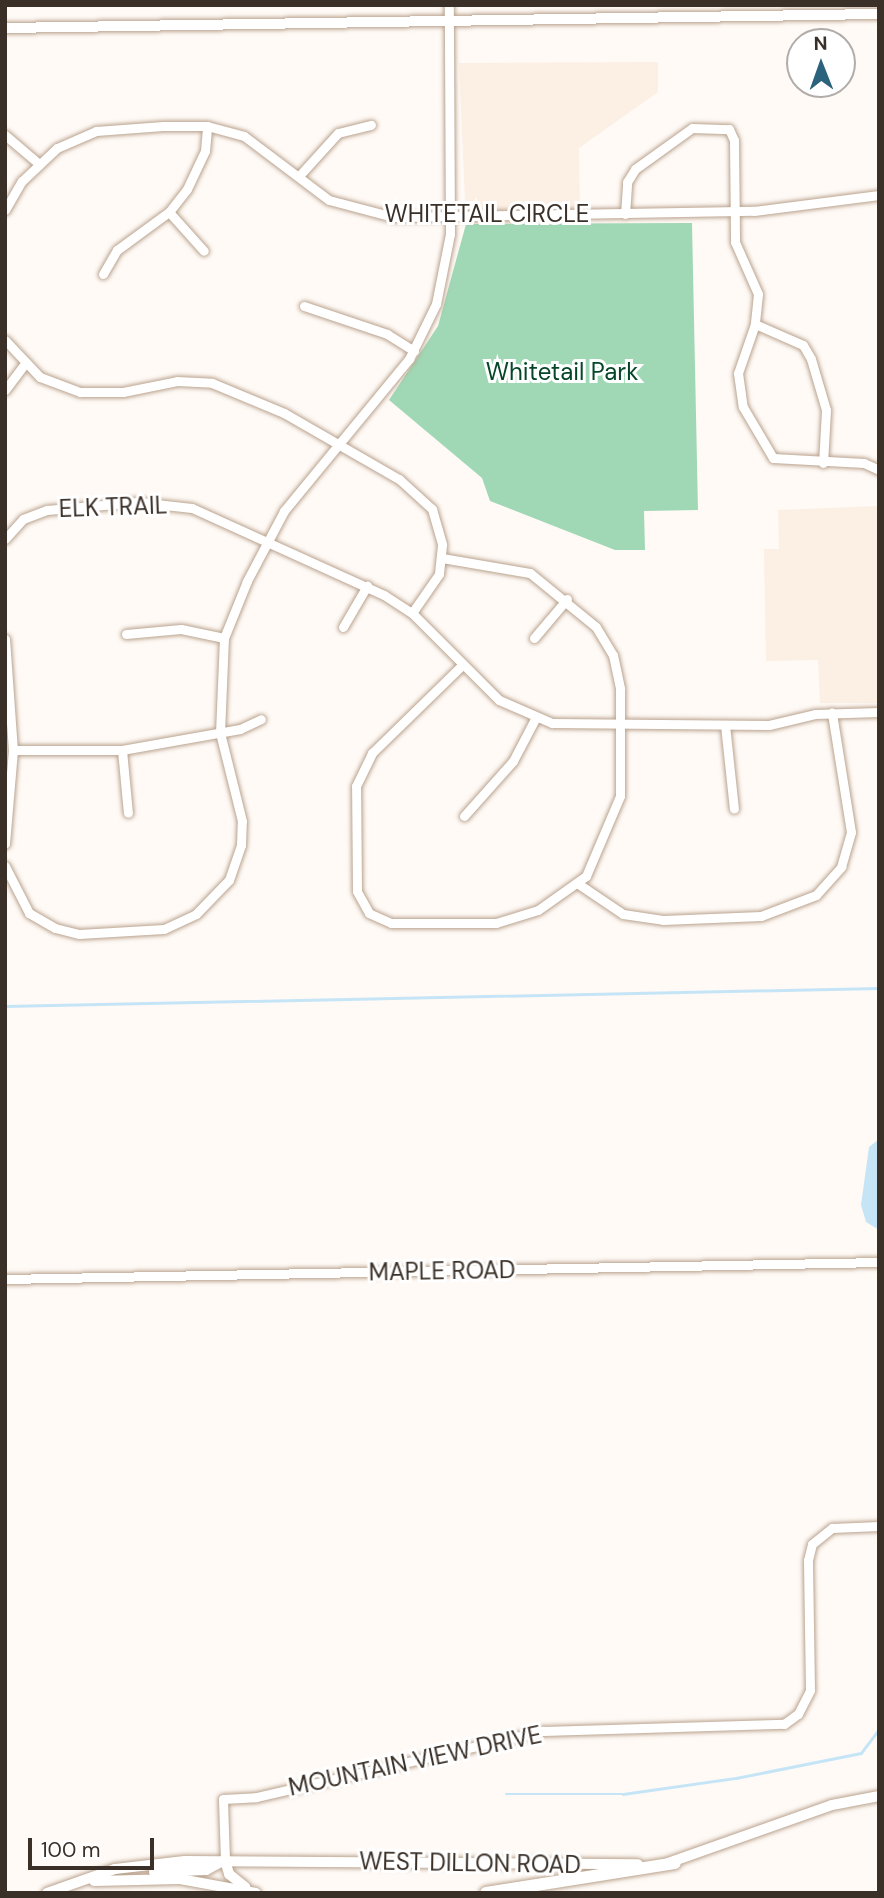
<!DOCTYPE html>
<html>
<head>
<meta charset="utf-8">
<style>
  body { margin:0 }
  #map { position:relative; width:884px; height:1898px; overflow:hidden; background:#fffaf6; font-family:"DM Sans",sans-serif }
  div>[style] { position:absolute }
  .built>* { inset:0; background:#fcefe4 }
  .green>* { inset:0; background:#a0d8b5 }
  .water>* { inset:0; background:#c5e5f7 }
  .stream>* { height:2.5px; margin:-1.25px; padding:0 1.25px; transform-origin:1.25px; border-radius:1.25px; background:#c5e5f7 }
  .roads { filter:drop-shadow(0 0 2px #baa38e) drop-shadow(0 0 2px #baa38e) }
  .minor>* { height:9px; margin:-4.5px; padding:0 4.5px; transform-origin:4.5px; border-radius:4.5px; background:#fff }
  .major>* { height:10px; margin:-5px; padding:0 5px; transform-origin:5px; border-radius:5px; background:#fff }
  .highway>* { height:12px; margin:-6px; padding:0 6px; transform-origin:6px; border-radius:6px; background:#fff }
  span { translate:-50% -50%; white-space:nowrap; text-align:center; line-height:1.15; -webkit-text-stroke:6px #fff; paint-order:stroke }
  .street-label { font-size:24px; color:#3a3028 }
  .park-label { font-size:24px; color:#064628 }
  .frame { position:absolute; inset:0; border:7px solid #3a3028; pointer-events:none }
  .north { position:absolute; left:786px; top:28px; width:70px; height:70px; box-sizing:border-box; background:#fff; border:2px solid #b0aca9; border-radius:50%; rotate:359deg; font-size:19px; font-weight:700; line-height:28px; text-align:center; color:#3a3028 }
  .north::after { content:''; display:block; margin:auto; width:24px; height:32px; background:#2b637d; clip-path:polygon(50% 0,100% 100%,50% 72%,0 100%) }
  .scale { position:absolute; left:28px; top:1838px; width:126px; height:32px; box-sizing:border-box; border:4px solid #3a3028; border-top:0; padding-left:9px; font-size:21px; line-height:24px; white-space:nowrap; color:#3a3028; -webkit-text-stroke:5px #fff; paint-order:stroke }
</style>
</head>
<body>
<div id="map">
  <div class="built">
    <i style="clip-path:polygon(658px 62px,658px 92px,579px 148px,580px 222px,466px 224px,459px 63px)"></i>
    <i style="clip-path:polygon(879px 506px,879px 703px,820px 703px,818px 660px,766px 661px,764px 549px,779px 549px,778px 510px)"></i>
  </div>
  <div class="green">
    <i style="clip-path:polygon(692px 223px,698px 510px,644px 511px,645px 550px,615px 550px,490px 501px,482px 478px,389px 400px,438px 326px,466px 224px)"></i>
  </div>
  <div class="water">
    <i style="clip-path:polygon(879px 1139px,879px 1230px,866px 1222px,861px 1205px,869px 1147px)"></i>
  </div>
  <div class="stream">
    <i style="left:5px;top:1006px;width:874px;rotate:-1.18deg"></i>
    <i style="left:506px;top:1794px;width:117px"></i>
    <i style="left:623px;top:1794px;width:114px;rotate:-8.1deg"></i>
    <i style="left:736px;top:1778px;width:127px;rotate:-11.3deg"></i>
    <i style="left:861px;top:1753px;width:30px;rotate:-53deg"></i>
  </div>
  <div class="roads">
    <div class="minor">
      <i style="left:5px;top:135px;width:43px;rotate:40.3deg"></i>
      <i style="left:299px;top:176px;width:58px;rotate:-47.8deg"></i>
      <i style="left:338px;top:133px;width:34px;rotate:-14deg"></i>
      <i style="left:5px;top:210px;width:34px;rotate:-60deg"></i>
      <i style="left:22px;top:181px;width:48px;rotate:-43.3deg"></i>
      <i style="left:57px;top:148px;width:43px;rotate:-23.6deg"></i>
      <i style="left:96px;top:131px;width:67px;rotate:-4.3deg"></i>
      <i style="left:163px;top:126px;width:44px"></i>
      <i style="left:207px;top:126px;width:38px;rotate:15deg"></i>
      <i style="left:244px;top:136px;width:106px;rotate:37deg"></i>
      <i style="left:329px;top:200px;width:66px;rotate:14.9deg"></i>
      <i style="left:393px;top:217px;width:361px;rotate:-1deg"></i>
      <i style="left:754px;top:211px;width:126px;rotate:-7.3deg"></i>
      <i style="left:169px;top:212px;width:52px;rotate:48.1deg"></i>
      <i style="left:625px;top:214px;width:32px;rotate:-86deg"></i>
      <i style="left:627px;top:182px;width:15px;rotate:-58deg"></i>
      <i style="left:635px;top:169px;width:70px;rotate:-35.7deg"></i>
      <i style="left:692px;top:128px;width:37px;rotate:2deg"></i>
      <i style="left:729px;top:129px;width:12px;rotate:66deg"></i>
      <i style="left:734px;top:140px;width:102px;rotate:89.4deg"></i>
      <i style="left:735px;top:242px;width:57px;rotate:66.1deg"></i>
      <i style="left:758px;top:294px;width:30px;rotate:96deg"></i>
      <i style="left:755px;top:324px;width:52px;rotate:109.1deg"></i>
      <i style="left:738px;top:373px;width:34px;rotate:82deg"></i>
      <i style="left:743px;top:407px;width:59px;rotate:59.5deg"></i>
      <i style="left:773px;top:458px;width:91px;rotate:3.1deg"></i>
      <i style="left:864px;top:463px;width:17px;rotate:25deg"></i>
      <i style="left:103px;top:274px;width:28px;rotate:-60deg"></i>
      <i style="left:117px;top:250px;width:64px;rotate:-36.2deg"></i>
      <i style="left:169px;top:212px;width:29px;rotate:-52deg"></i>
      <i style="left:187px;top:189px;width:42px;rotate:-64.7deg"></i>
      <i style="left:205px;top:151px;width:25px;rotate:-85deg"></i>
      <i style="left:304px;top:306px;width:88px;rotate:18.6deg"></i>
      <i style="left:387px;top:334px;width:32px;rotate:32deg"></i>
      <i style="left:755px;top:324px;width:52px;rotate:23.6deg"></i>
      <i style="left:803px;top:345px;width:16px;rotate:60deg"></i>
      <i style="left:811px;top:359px;width:53px;rotate:73.6deg"></i>
      <i style="left:826px;top:410px;width:53px;rotate:93.2deg"></i>
      <i style="left:5px;top:340px;width:51px;rotate:46.6deg"></i>
      <i style="left:40px;top:377px;width:43px;rotate:20.6deg"></i>
      <i style="left:80px;top:392px;width:43px"></i>
      <i style="left:123px;top:392px;width:55px;rotate:-11.5deg"></i>
      <i style="left:177px;top:381px;width:35px;rotate:3deg"></i>
      <i style="left:212px;top:383px;width:78px;rotate:22.6deg"></i>
      <i style="left:284px;top:413px;width:133px;rotate:29.9deg"></i>
      <i style="left:399px;top:479px;width:45px;rotate:42.3deg"></i>
      <i style="left:432px;top:509px;width:37px;rotate:74deg"></i>
      <i style="left:442px;top:545px;width:29px;rotate:96deg"></i>
      <i style="left:439px;top:574px;width:47px;rotate:124.7deg"></i>
      <i style="left:5px;top:390px;width:31px;rotate:-53deg"></i>
      <i style="left:5px;top:539px;width:27px;rotate:-48deg"></i>
      <i style="left:23px;top:519px;width:26px;rotate:-21deg"></i>
      <i style="left:47px;top:510px;width:91px;rotate:-5deg"></i>
      <i style="left:138px;top:502px;width:54px;rotate:6.3deg"></i>
      <i style="left:192px;top:508px;width:211px;rotate:24.4deg"></i>
      <i style="left:384px;top:595px;width:33px;rotate:33deg"></i>
      <i style="left:412px;top:613px;width:123px;rotate:45deg"></i>
      <i style="left:499px;top:700px;width:58px;rotate:23.5deg"></i>
      <i style="left:552px;top:723px;width:217px;rotate:0.5deg"></i>
      <i style="left:769px;top:725px;width:47px;rotate:-13.4deg"></i>
      <i style="left:815px;top:714px;width:64px;rotate:-1.8deg"></i>
      <i style="left:442px;top:558px;width:89px;rotate:9.7deg"></i>
      <i style="left:530px;top:573px;width:85px;rotate:39.3deg"></i>
      <i style="left:596px;top:627px;width:33px;rotate:59deg"></i>
      <i style="left:613px;top:655px;width:35px;rotate:78deg"></i>
      <i style="left:620px;top:689px;width:107px;rotate:90deg"></i>
      <i style="left:620px;top:796px;width:87px;rotate:113deg"></i>
      <i style="left:586px;top:876px;width:59px;rotate:144.7deg"></i>
      <i style="left:538px;top:910px;width:44px;rotate:162.8deg"></i>
      <i style="left:496px;top:923px;width:105px;rotate:180deg"></i>
      <i style="left:391px;top:923px;width:24px;rotate:-156deg"></i>
      <i style="left:369px;top:913px;width:25px;rotate:-119deg"></i>
      <i style="left:357px;top:891px;width:105px;rotate:-90.5deg"></i>
      <i style="left:356px;top:786px;width:37px;rotate:-64deg"></i>
      <i style="left:372px;top:753px;width:124px;rotate:-44.3deg"></i>
      <i style="left:343px;top:627px;width:48px;rotate:-59.7deg"></i>
      <i style="left:126px;top:634px;width:55px;rotate:-5.2deg"></i>
      <i style="left:181px;top:629px;width:44px;rotate:11.8deg"></i>
      <i style="left:534px;top:638px;width:51px;rotate:-49.8deg"></i>
      <i style="left:5px;top:639px;width:111px;rotate:85.9deg"></i>
      <i style="left:13px;top:750px;width:94px;rotate:94.9deg"></i>
      <i style="left:725px;top:725px;width:84px;rotate:83.9deg"></i>
      <i style="left:13px;top:750px;width:109px"></i>
      <i style="left:122px;top:750px;width:120px;rotate:-10.1deg"></i>
      <i style="left:240px;top:729px;width:23px;rotate:-25deg"></i>
      <i style="left:122px;top:750px;width:63px;rotate:84.6deg"></i>
      <i style="left:464px;top:816px;width:74px;rotate:-48.3deg"></i>
      <i style="left:513px;top:761px;width:47px;rotate:-62.4deg"></i>
      <i style="left:5px;top:866px;width:53px;rotate:62.9deg"></i>
      <i style="left:29px;top:913px;width:30px;rotate:30deg"></i>
      <i style="left:55px;top:928px;width:25px;rotate:14deg"></i>
      <i style="left:79px;top:934px;width:85px;rotate:-3.4deg"></i>
      <i style="left:164px;top:929px;width:35px;rotate:-25deg"></i>
      <i style="left:196px;top:914px;width:47px;rotate:-45.9deg"></i>
      <i style="left:229px;top:880px;width:37px;rotate:-71deg"></i>
      <i style="left:241px;top:845px;width:24px;rotate:-88deg"></i>
      <i style="left:242px;top:821px;width:91px;rotate:-104deg"></i>
      <i style="left:220px;top:733px;width:95px;rotate:-87.6deg"></i>
      <i style="left:224px;top:638px;width:61px;rotate:-68deg"></i>
      <i style="left:247px;top:581px;width:79px;rotate:-62.1deg"></i>
      <i style="left:284px;top:511px;width:197px;rotate:-50.6deg"></i>
      <i style="left:409px;top:359px;width:61px;rotate:-63.9deg"></i>
      <i style="left:436px;top:304px;width:71px;rotate:-78.7deg"></i>
      <i style="left:450px;top:234px;width:229px;rotate:-90.3deg"></i>
      <i style="left:577px;top:883px;width:55px;rotate:34deg"></i>
      <i style="left:623px;top:914px;width:40px;rotate:8.5deg"></i>
      <i style="left:663px;top:920px;width:98px;rotate:-2.3deg"></i>
      <i style="left:761px;top:916px;width:59px;rotate:-20.9deg"></i>
      <i style="left:816px;top:895px;width:38px;rotate:-48deg"></i>
      <i style="left:841px;top:867px;width:36px;rotate:-74deg"></i>
      <i style="left:851px;top:832px;width:121px;rotate:-99.1deg"></i>
      <i style="left:5px;top:1279px;width:874px;rotate:-1.11deg"></i>
      <i style="left:225px;top:1860px;width:61px;rotate:-91.9deg"></i>
      <i style="left:223px;top:1799px;width:33px;rotate:-3deg"></i>
      <i style="left:256px;top:1797px;width:294px;rotate:-13deg"></i>
      <i style="left:543px;top:1731px;width:241px;rotate:-1.7deg"></i>
      <i style="left:784px;top:1724px;width:17px;rotate:-36deg"></i>
      <i style="left:798px;top:1714px;width:27px;rotate:-63deg"></i>
      <i style="left:810px;top:1690px;width:130px;rotate:-90.9deg"></i>
      <i style="left:808px;top:1560px;width:16px;rotate:-76deg"></i>
      <i style="left:812px;top:1544px;width:26px;rotate:-39deg"></i>
      <i style="left:832px;top:1528px;width:47px;rotate:-2.4deg"></i>
    </div>
    <div class="major">
      <i style="left:5px;top:28px;width:874px;rotate:-0.92deg"></i>
      <i style="left:225px;top:1860px;width:15px;rotate:74deg"></i>
      <i style="left:229px;top:1874px;width:21px;rotate:39deg"></i>
      <i style="left:668px;top:1863px;width:174px;rotate:-19.5deg"></i>
      <i style="left:832px;top:1805px;width:48px;rotate:-10.8deg"></i>
      <i style="left:154px;top:1872px;width:52px;rotate:-2.2deg"></i>
      <i style="left:206px;top:1870px;width:21px;rotate:-28deg"></i>
      <i style="left:94px;top:1881px;width:86px;rotate:-1.3deg"></i>
      <i style="left:180px;top:1879px;width:77px;rotate:10.4deg"></i>
      <i style="left:47px;top:1893px;width:72px;rotate:-19.4deg"></i>
      <i style="left:115px;top:1869px;width:70px;rotate:-6.5deg"></i>
      <i style="left:185px;top:1861px;width:453px;rotate:0.4deg"></i>
    </div>
    <div class="highway">
      <i style="left:486px;top:1893px;width:191px;rotate:-9deg"></i>
    </div>
  </div>
  <div class="street-label">
    <span style="left:487px;top:214px">WHITETAIL CIRCLE</span>
    <span style="left:113px;top:507px;rotate:-2deg">ELK TRAIL</span>
    <span style="left:442px;top:1271px;rotate:-1deg">MAPLE ROAD</span>
    <span style="left:415px;top:1761px;rotate:-12deg">MOUNTAIN VIEW DRIVE</span>
    <span style="left:470px;top:1863px;rotate:1deg">WEST DILLON ROAD</span>
  </div>
  <div class="park-label">
    <span style="left:562px;top:372px">Whitetail Park</span>
  </div>
  <div class="frame"></div>
  <div class="north">N</div>
  <div class="scale">100 m</div>
</div>
</body>
</html>
